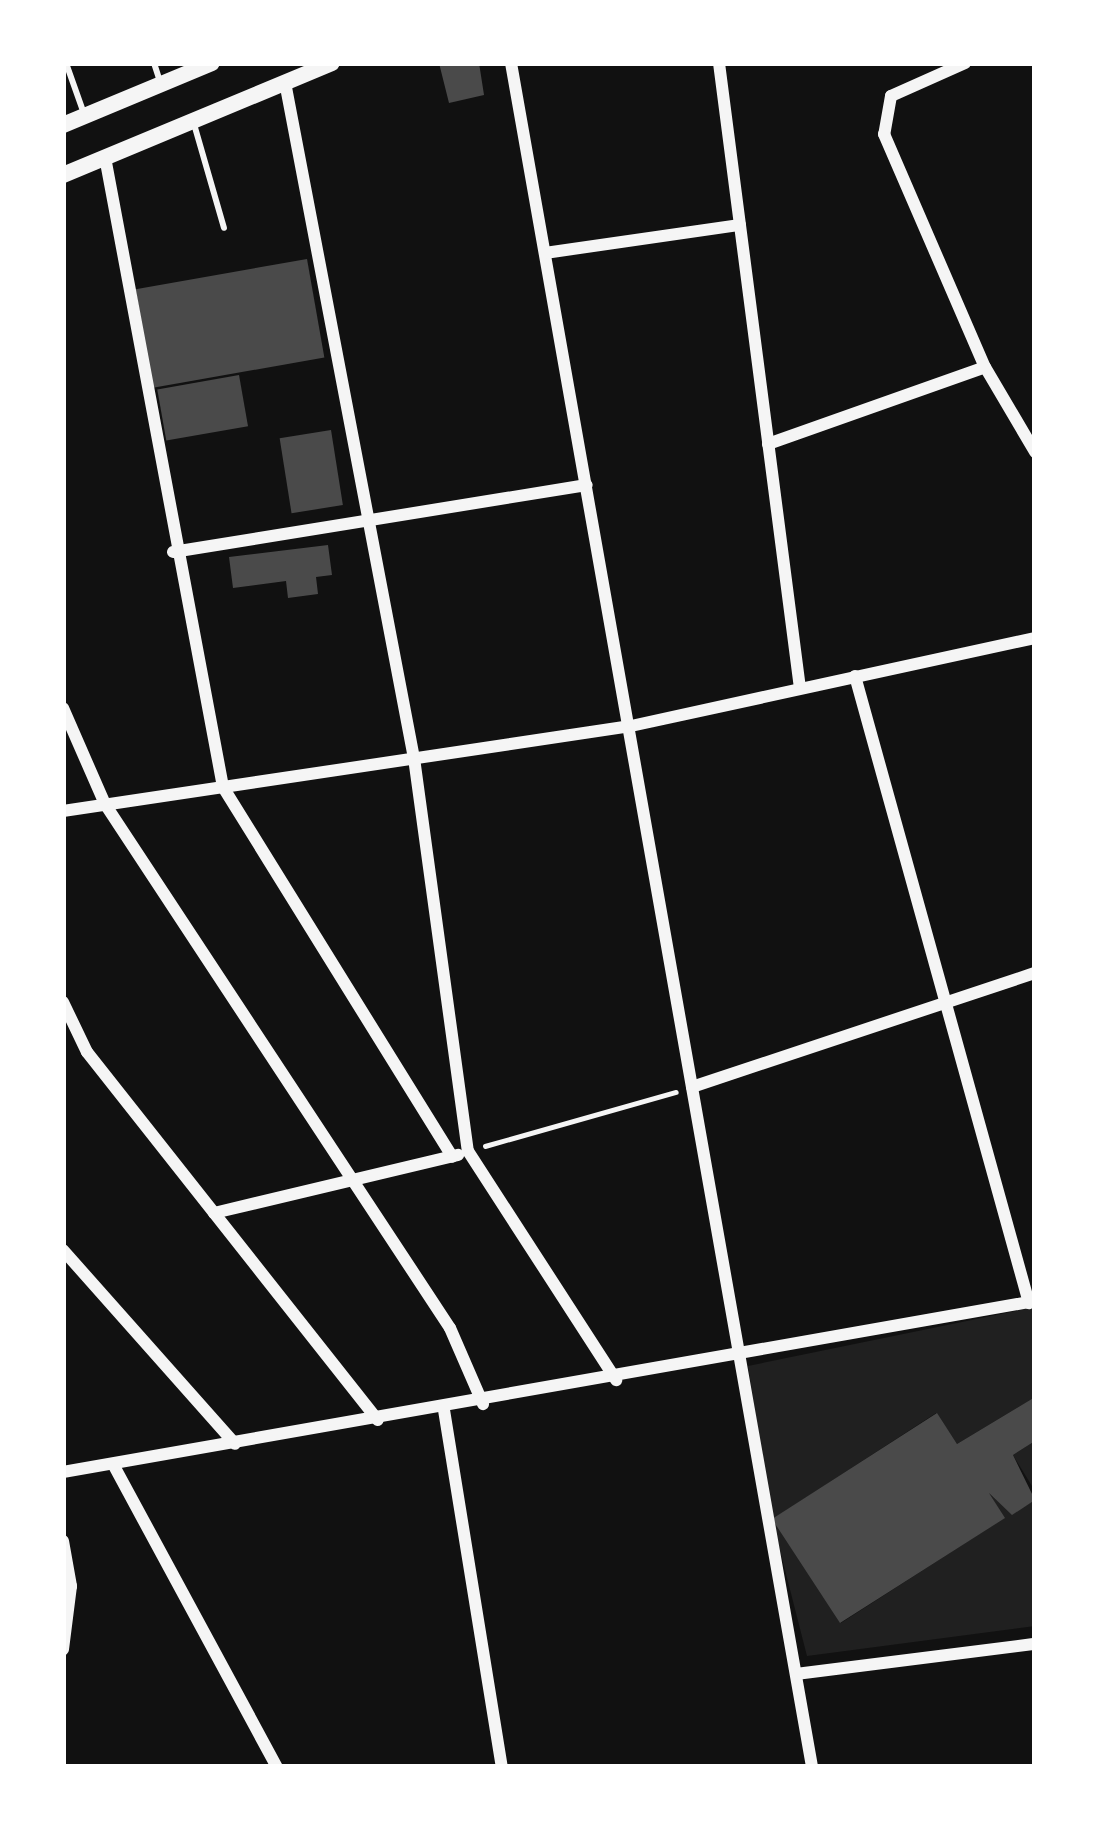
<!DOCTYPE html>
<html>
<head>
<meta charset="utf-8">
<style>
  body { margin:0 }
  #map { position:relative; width:1098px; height:1830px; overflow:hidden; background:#111; font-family:"Sofia Sans Condensed",sans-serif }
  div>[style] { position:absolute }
  .green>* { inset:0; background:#202020 }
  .building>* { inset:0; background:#4a4a4a; transform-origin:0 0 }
  .path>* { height:4.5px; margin:-2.25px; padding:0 2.25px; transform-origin:2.25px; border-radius:2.25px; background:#f5f5f5 }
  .service>* { height:6px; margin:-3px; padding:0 3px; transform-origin:3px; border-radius:3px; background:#f5f5f5 }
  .minor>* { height:12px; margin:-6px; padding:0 6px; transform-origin:6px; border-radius:6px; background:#f5f5f5 }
  .secondary>* { height:16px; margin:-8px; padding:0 8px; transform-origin:8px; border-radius:8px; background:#f5f5f5 }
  span { translate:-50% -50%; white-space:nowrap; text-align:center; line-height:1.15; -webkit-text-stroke:12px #fff; paint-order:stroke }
  .frame { position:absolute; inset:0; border:66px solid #fff; pointer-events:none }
</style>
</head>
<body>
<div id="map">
  <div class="green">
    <i style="clip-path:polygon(1035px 1307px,1035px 1397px,957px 1444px,936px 1413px,773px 1519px,841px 1623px,1004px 1518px,989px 1493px,1012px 1514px,1035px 1500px,1035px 1626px,807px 1656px,772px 1519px,748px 1366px)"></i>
    <i style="clip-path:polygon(1035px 1441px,1035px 1491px,1013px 1455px)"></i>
  </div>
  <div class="building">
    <i style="clip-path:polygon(439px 63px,479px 63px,484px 95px,449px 103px)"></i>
    <i style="left:307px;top:259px;width:100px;height:174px;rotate:80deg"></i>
    <i style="left:239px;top:375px;width:52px;height:83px;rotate:80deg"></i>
    <i style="left:331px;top:430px;width:76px;height:52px;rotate:81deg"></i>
    <i style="clip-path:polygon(328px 545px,332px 575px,316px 577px,318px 594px,288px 598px,286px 581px,233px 588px,229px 557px)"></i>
    <i style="clip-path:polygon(1035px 1397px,1035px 1441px,1013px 1455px,1035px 1500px,1012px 1515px,989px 1493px,1005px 1518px,840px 1623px,772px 1519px,937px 1413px,957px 1444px)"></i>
  </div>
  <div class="path">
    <i style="left:485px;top:1146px;width:198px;rotate:-15.8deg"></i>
  </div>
  <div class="service">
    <i style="left:66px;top:63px;width:51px;rotate:70.5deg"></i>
    <i style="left:154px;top:63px;width:19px;rotate:72deg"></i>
    <i style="left:194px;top:124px;width:108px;rotate:73.9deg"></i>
  </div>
  <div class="minor">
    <i style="left:511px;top:63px;width:1730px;rotate:79.98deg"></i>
    <i style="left:719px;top:63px;width:630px;rotate:82.62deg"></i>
    <i style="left:965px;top:63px;width:81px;rotate:156deg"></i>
    <i style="left:891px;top:96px;width:39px;rotate:100deg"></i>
    <i style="left:884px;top:134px;width:254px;rotate:66.6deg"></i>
    <i style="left:985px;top:367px;width:99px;rotate:59.5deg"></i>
    <i style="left:285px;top:82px;width:688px;rotate:79.2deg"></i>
    <i style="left:414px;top:758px;width:397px;rotate:82.2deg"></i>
    <i style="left:468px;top:1151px;width:273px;rotate:57.1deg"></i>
    <i style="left:105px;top:157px;width:641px;rotate:79.39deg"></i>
    <i style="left:223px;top:787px;width:435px;rotate:58.2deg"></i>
    <i style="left:545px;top:253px;width:197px;rotate:-8.2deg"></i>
    <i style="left:768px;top:444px;width:230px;rotate:-19.5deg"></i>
    <i style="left:173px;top:552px;width:419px;rotate:-9.2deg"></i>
    <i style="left:855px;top:676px;width:651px;rotate:74.49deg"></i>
    <i style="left:63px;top:708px;width:105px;rotate:66.4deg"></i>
    <i style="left:105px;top:804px;width:627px;rotate:56.64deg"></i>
    <i style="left:450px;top:1328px;width:83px;rotate:66.5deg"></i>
    <i style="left:63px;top:811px;width:574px;rotate:-8.51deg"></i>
    <i style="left:631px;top:726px;width:413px;rotate:-12.3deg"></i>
    <i style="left:63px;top:1002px;width:55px;rotate:64.4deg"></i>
    <i style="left:87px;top:1052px;width:469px;rotate:51.7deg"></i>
    <i style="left:692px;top:1087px;width:361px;rotate:-18.4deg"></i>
    <i style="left:214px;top:1213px;width:251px;rotate:-13.4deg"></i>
    <i style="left:63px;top:1250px;width:259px;rotate:48.4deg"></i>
    <i style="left:444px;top:1410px;width:362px;rotate:80.8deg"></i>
    <i style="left:113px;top:1464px;width:345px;rotate:61.6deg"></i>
    <i style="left:63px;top:1472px;width:987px;rotate:-9.98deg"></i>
    <i style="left:63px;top:1541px;width:46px;rotate:79.9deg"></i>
    <i style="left:71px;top:1586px;width:64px;rotate:97.2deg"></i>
    <i style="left:796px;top:1674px;width:241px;rotate:-7.2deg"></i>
  </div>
  <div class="secondary">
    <i style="left:63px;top:125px;width:161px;rotate:-22.6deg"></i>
    <i style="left:63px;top:175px;width:291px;rotate:-22.6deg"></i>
  </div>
  <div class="frame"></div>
</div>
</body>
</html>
